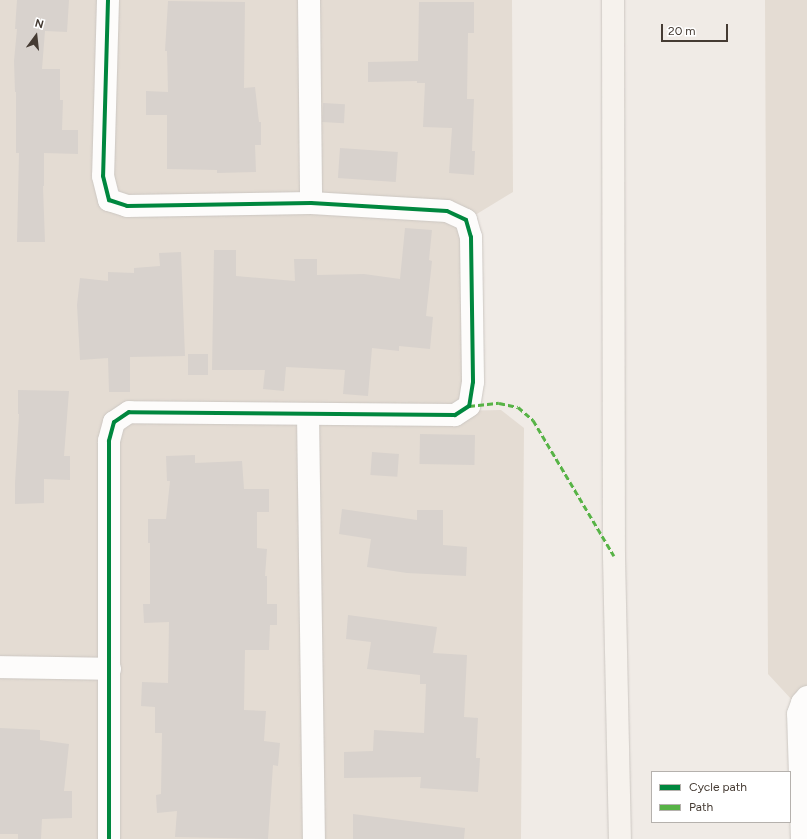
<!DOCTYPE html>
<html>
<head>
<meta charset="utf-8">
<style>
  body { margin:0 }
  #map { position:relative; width:807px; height:839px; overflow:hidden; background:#f0ebe6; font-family:Figtree,sans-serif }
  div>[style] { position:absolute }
  .residential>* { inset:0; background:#e4dcd3 }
  .building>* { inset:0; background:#d8d2cd; transform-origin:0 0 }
  .roads { filter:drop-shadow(0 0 1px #ccc7c2) drop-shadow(0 0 1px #ccc7c2) }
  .street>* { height:22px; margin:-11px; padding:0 11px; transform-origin:11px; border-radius:11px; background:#fdfcfb }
  .secondary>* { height:22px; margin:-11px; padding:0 11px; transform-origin:11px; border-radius:11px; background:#f6f2ed }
  .quiet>* { height:3px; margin-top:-1.5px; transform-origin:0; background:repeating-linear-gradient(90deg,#57b346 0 6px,transparent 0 9px) }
  .cycleway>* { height:4px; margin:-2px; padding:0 2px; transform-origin:2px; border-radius:2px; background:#00873e }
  span { translate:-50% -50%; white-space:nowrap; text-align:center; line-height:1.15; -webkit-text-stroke:4px #fff; paint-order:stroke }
  .legend { position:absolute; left:651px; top:771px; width:140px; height:52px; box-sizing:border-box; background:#fff; border:1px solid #b5b1ad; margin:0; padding:5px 7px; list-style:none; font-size:12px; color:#453b33 }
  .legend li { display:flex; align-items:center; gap:8px; height:20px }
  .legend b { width:20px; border:1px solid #b5b1ad }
  .north { position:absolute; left:16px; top:16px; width:40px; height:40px; -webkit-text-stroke:3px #fff; paint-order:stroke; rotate:15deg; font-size:11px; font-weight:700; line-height:16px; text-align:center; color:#453b33 }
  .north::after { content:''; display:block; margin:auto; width:14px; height:18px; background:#453b33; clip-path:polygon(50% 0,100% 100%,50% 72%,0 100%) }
  .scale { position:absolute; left:661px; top:24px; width:67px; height:18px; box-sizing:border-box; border:2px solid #453b33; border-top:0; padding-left:5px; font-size:12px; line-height:14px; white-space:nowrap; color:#453b33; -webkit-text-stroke:3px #fff; paint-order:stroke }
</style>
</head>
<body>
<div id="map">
  <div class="residential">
    <i style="clip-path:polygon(0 0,512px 0,513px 192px,462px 223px,465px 404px,456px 411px,501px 410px,524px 428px,521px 839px,0 839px)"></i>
    <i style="clip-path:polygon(765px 0,807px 0,807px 786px,804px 713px,768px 674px)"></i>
  </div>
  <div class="building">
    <i style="clip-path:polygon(17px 0,69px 0,67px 32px,45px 31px,42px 69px,60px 69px,60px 100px,63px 100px,62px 130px,78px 130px,78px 154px,44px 153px,44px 186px,43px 186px,45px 242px,17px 242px,19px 153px,16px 153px,16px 92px,15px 92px,14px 61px,17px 29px,15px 29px)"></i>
    <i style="clip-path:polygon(168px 1px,245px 2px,244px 88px,255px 87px,259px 122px,261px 122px,261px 145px,255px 145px,256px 172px,217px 173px,217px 170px,167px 169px,167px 115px,146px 115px,146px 91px,168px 92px,167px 51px,165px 51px)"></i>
    <i style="clip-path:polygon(419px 2px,474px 2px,474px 33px,468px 33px,467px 99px,474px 99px,472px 151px,475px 151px,474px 175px,449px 173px,452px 128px,423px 127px,425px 83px,417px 83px,417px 81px,368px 82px,368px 62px,418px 61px)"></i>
    <i style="left:323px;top:103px;width:22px;height:19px;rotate:3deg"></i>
    <i style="left:340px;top:148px;width:58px;height:30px;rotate:4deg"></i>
    <i style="clip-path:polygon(405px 228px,432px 230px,429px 260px,432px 261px,426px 316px,433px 317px,430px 349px,399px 346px,399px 351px,372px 348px,368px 396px,343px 394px,345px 370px,286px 367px,284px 391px,263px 389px,265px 370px,212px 370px,214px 250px,236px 250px,236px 276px,295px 281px,294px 259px,317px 259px,317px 275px,364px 274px,400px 279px)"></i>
    <i style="clip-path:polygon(181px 252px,185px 356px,130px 357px,130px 392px,109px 392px,108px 358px,80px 360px,77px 305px,80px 278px,108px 281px,108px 272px,134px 273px,134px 268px,160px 266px,159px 253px)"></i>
    <i style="left:188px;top:354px;width:20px;height:21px"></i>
    <i style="clip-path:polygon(18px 390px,69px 391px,64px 456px,70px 456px,70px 480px,44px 479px,44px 503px,15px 504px,15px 483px,19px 414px,18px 414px)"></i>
    <i style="left:420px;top:434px;width:55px;height:30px;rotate:1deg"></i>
    <i style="left:372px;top:452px;width:27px;height:23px;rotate:4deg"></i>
    <i style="clip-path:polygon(195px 455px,195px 463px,242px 461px,244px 489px,269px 489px,269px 512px,257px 512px,257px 548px,267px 549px,265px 576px,267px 576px,267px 604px,277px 604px,277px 625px,270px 625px,269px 650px,245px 650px,244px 710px,266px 711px,264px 741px,280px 743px,278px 766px,273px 765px,268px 839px,175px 837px,177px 811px,157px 813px,156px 795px,161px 794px,162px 733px,155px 733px,155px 707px,141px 706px,142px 682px,168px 683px,169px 622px,144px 623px,143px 604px,150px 604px,150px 543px,148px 543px,148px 519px,166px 519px,170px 481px,167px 481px,166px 456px)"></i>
    <i style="clip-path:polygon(342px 509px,417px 520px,417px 510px,443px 510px,443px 545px,467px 547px,466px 576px,407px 573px,367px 567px,371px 539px,339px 534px)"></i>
    <i style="clip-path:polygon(348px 615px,437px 627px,433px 653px,467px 655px,464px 717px,478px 718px,476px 758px,480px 758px,478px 792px,420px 788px,421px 777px,344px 778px,344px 752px,373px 751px,374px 730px,424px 733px,426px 684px,420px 684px,420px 675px,367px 669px,371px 642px,346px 639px)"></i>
    <i style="clip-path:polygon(0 728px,40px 730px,40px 740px,69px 744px,64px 791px,72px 791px,72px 818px,42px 819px,41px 839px,18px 839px,18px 834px,0 834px)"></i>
    <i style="clip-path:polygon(353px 814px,465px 828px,464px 839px,353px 839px)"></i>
  </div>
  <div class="roads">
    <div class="street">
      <i style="left:108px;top:0;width:176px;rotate:91.6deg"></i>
      <i style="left:103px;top:176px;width:25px;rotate:76deg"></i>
      <i style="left:109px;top:200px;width:19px;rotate:18deg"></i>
      <i style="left:127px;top:206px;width:184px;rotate:-0.9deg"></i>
      <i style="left:311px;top:203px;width:136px;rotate:3.4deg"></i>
      <i style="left:447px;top:211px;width:21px;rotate:25deg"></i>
      <i style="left:466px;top:220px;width:18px;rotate:74deg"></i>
      <i style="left:471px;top:237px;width:145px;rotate:89.2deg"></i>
      <i style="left:473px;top:382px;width:24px;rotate:99deg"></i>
      <i style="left:469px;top:406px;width:17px;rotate:147deg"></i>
      <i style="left:455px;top:415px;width:326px;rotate:-179.5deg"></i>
      <i style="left:129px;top:412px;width:18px;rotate:146deg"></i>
      <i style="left:114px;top:422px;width:20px;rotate:105deg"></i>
      <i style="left:109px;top:441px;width:398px;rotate:90deg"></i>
      <i style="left:309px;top:0;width:203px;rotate:89.4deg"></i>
      <i style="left:308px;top:414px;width:425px;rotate:89.2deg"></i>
      <i style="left:0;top:667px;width:110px;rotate:1deg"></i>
      <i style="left:802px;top:839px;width:125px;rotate:-91.8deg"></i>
      <i style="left:798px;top:714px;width:12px;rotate:-70deg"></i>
      <i style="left:802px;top:703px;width:8px;rotate:-50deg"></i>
    </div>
    <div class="secondary">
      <i style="left:613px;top:0;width:556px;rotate:89.9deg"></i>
      <i style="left:614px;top:556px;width:283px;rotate:88.8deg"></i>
    </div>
  </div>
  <div class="quiet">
    <i style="left:469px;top:406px;width:30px;rotate:-6deg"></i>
    <i style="left:499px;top:403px;width:19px;rotate:12deg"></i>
    <i style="left:518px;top:407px;width:20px;rotate:41deg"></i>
    <i style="left:533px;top:420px;width:158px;rotate:59.2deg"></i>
  </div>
  <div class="cycleway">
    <i style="left:108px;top:0;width:176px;rotate:91.6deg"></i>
    <i style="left:103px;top:176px;width:25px;rotate:76deg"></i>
    <i style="left:109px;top:200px;width:19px;rotate:18deg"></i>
    <i style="left:127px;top:206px;width:184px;rotate:-0.9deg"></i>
    <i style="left:311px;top:203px;width:136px;rotate:3.4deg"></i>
    <i style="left:447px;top:211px;width:21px;rotate:25deg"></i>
    <i style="left:466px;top:220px;width:18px;rotate:74deg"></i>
    <i style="left:471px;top:237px;width:145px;rotate:89.2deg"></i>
    <i style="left:473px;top:382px;width:24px;rotate:99deg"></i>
    <i style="left:469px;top:406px;width:17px;rotate:147deg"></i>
    <i style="left:455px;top:415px;width:326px;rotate:-179.5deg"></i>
    <i style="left:129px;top:412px;width:18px;rotate:146deg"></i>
    <i style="left:114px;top:422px;width:20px;rotate:105deg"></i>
    <i style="left:109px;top:441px;width:398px;rotate:90deg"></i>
  </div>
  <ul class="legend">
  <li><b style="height:5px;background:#00873e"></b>Cycle path</li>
  <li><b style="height:5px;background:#57b346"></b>Path</li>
  </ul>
  <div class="north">N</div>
  <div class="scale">20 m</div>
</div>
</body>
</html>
